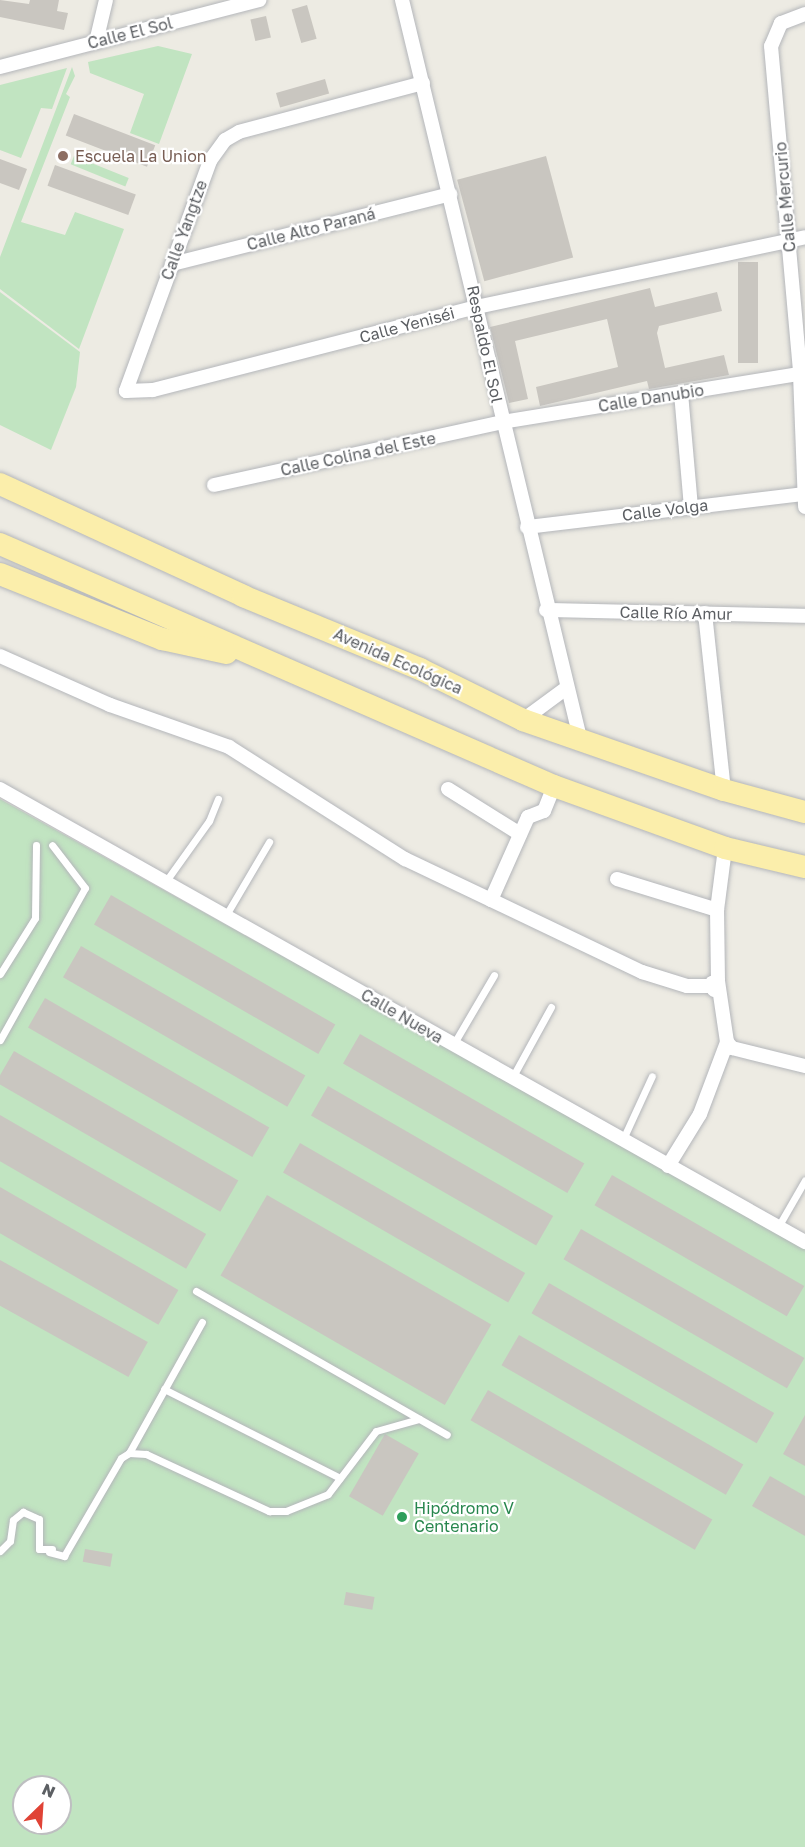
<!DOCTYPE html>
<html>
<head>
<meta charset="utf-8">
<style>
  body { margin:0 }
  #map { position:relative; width:805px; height:1847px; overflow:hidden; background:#edebe3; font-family:"Golos Text",sans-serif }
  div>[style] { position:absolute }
  .green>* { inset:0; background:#c1e4c1; transform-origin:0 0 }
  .building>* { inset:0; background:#c9c6c0; transform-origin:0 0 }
  .roads { filter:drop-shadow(0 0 2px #b4b6ba) drop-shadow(0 0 2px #b4b6ba) }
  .service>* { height:7px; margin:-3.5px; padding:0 3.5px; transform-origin:3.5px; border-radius:3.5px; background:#fff }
  .minor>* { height:14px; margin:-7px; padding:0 7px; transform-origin:7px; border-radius:7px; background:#fff }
  .primary>* { height:22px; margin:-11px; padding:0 11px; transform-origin:11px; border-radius:11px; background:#fbeeab }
  .dots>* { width:16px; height:16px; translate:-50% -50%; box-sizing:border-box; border:3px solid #fff; border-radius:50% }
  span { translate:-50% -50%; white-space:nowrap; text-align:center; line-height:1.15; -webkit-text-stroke:4.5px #fff; paint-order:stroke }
  .street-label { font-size:16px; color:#5c5f63 }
  .education-label { font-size:16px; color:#785e54 }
  .left { translate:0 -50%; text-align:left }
  .leisure-label { font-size:16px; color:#27864d }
  .north { position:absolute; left:12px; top:1775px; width:60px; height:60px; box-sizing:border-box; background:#fff; border:2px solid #bebfc1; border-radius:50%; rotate:25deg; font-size:16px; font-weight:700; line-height:24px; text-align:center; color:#5c5f63 }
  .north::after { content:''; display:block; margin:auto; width:21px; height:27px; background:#e04336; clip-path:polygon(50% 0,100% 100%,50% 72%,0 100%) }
</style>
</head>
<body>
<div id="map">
  <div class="green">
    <i style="clip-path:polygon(158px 46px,192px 54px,159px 144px,130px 133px,144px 94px,90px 73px,88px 62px)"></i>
    <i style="clip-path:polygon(72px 67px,75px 76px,66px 94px,70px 97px,21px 222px,65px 235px,75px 212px,124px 229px,79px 349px,0 289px,0 257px)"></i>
    <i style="clip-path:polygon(67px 68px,52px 109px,41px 108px,21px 158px,0 150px,0 85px)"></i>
    <i style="left:74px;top:156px;width:59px;height:9px;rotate:22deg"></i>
    <i style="clip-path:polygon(0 292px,80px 352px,76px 387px,51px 450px,0 425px)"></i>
    <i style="clip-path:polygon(evenodd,0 799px,805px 1247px,805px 1847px,0 1847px,0 799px,24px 1787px,60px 1787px,60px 1823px,24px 1823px,24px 1787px)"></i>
  </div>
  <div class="building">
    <i style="clip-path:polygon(0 0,29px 4px,30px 0,59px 0,57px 11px,68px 13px,64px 30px,0 17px)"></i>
    <i style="left:307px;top:5px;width:35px;height:16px;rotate:74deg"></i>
    <i style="left:266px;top:16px;width:22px;height:16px;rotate:77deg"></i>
    <i style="left:325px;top:79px;width:15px;height:51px;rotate:74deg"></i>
    <i style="left:74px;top:114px;width:87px;height:23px;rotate:21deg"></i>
    <i style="left:546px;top:156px;width:105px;height:92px;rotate:75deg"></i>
    <i style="clip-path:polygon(0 159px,27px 169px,19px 190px,0 183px)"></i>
    <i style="left:55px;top:165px;width:86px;height:22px;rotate:20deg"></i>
    <i style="left:738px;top:262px;width:20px;height:101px"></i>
    <i style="clip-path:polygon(650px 288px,655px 307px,717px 292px,722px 311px,659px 326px,657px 333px,665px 368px,724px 355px,729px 375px,649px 389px,647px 381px,540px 406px,536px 387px,618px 367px,607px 319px,515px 341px,528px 399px,509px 403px,490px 327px)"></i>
    <i style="left:111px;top:895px;width:259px;height:34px;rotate:30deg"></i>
    <i style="left:81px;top:946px;width:259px;height:36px;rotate:30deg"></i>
    <i style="left:45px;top:998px;width:259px;height:34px;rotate:30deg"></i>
    <i style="left:360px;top:1034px;width:259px;height:34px;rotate:30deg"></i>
    <i style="left:14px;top:1051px;width:259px;height:36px;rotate:30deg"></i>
    <i style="left:328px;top:1086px;width:260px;height:34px;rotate:30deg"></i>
    <i style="left:0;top:1115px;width:238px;height:40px;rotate:30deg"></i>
    <i style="left:300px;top:1143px;width:260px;height:34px;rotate:30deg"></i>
    <i style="left:612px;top:1175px;width:222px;height:35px;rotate:30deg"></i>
    <i style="left:0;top:1187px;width:206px;height:40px;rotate:30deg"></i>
    <i style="left:267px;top:1195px;width:259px;height:93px;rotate:30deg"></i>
    <i style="left:581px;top:1229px;width:258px;height:35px;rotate:30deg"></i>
    <i style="left:0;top:1260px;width:169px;height:40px;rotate:29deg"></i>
    <i style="left:549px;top:1283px;width:260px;height:35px;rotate:30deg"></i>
    <i style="left:519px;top:1335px;width:259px;height:35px;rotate:30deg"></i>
    <i style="left:488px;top:1390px;width:259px;height:35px;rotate:30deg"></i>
    <i style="clip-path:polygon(805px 1415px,805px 1466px,783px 1454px)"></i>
    <i style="left:385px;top:1434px;width:39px;height:72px;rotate:30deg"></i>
    <i style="clip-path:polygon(770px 1476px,805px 1496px,805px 1536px,752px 1506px)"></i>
    <i style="left:85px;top:1549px;width:28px;height:13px;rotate:10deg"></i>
    <i style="left:346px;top:1592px;width:29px;height:13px;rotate:10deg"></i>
  </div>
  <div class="roads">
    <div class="service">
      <i style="left:166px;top:881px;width:74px;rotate:-54.4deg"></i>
      <i style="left:209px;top:821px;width:24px;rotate:-68deg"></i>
      <i style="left:226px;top:915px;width:85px;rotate:-59.5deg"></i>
      <i style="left:0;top:974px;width:66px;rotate:-58deg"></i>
      <i style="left:35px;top:918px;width:73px;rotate:-89.2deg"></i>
      <i style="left:0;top:1040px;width:174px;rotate:-60.8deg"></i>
      <i style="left:85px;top:888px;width:54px;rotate:-127.5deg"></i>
      <i style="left:453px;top:1045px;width:81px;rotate:-59.6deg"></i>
      <i style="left:512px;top:1078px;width:81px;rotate:-61.2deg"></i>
      <i style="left:623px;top:1139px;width:69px;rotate:-65.3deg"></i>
      <i style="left:778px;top:1227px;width:54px;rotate:-60.1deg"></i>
      <i style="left:196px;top:1291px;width:289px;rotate:29.8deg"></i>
      <i style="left:164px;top:1389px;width:197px;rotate:26.8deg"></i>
      <i style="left:129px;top:1453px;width:150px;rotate:-60.9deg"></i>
      <i style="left:0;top:1551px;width:14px;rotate:-45deg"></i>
      <i style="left:10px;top:1541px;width:21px;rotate:-82deg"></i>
      <i style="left:13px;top:1520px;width:13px;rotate:-39deg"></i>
      <i style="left:23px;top:1512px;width:17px;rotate:24deg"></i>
      <i style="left:39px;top:1519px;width:30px;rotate:90deg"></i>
      <i style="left:39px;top:1549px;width:13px"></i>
      <i style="left:49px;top:1552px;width:16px;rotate:15deg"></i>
      <i style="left:64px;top:1556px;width:113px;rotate:-59.8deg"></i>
      <i style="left:121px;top:1458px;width:9px;rotate:-32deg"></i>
      <i style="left:129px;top:1453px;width:17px;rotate:3deg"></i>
      <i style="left:146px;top:1454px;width:136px;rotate:24.9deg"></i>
      <i style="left:269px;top:1511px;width:17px"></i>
      <i style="left:286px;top:1511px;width:45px;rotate:-22deg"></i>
      <i style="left:328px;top:1494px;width:79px;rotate:-52.7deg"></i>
      <i style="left:376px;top:1431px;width:45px;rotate:-15.6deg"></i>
    </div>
    <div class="minor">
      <i style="left:402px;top:0;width:763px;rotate:76.44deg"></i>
      <i style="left:805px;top:14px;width:26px;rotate:159deg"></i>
      <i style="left:781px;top:23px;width:25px;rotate:113deg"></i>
      <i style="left:771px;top:46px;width:329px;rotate:84.9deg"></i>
      <i style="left:800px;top:374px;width:133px;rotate:87.8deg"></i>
      <i style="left:96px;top:42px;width:43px;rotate:-76.6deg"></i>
      <i style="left:0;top:67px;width:268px;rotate:-14.5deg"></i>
      <i style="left:423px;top:83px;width:190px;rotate:165.1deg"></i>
      <i style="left:239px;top:132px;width:16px;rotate:150deg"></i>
      <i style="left:225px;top:140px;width:26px;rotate:126deg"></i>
      <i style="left:210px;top:161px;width:245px;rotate:110.1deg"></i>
      <i style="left:126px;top:391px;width:27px;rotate:-2deg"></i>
      <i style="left:153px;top:390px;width:334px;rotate:-14.4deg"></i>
      <i style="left:477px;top:307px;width:335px;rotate:-12deg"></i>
      <i style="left:172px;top:264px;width:287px;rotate:-14.1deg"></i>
      <i style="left:681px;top:393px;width:114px;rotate:85deg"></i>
      <i style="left:214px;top:485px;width:295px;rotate:-12.3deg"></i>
      <i style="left:502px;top:422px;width:302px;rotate:-9.2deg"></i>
      <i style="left:527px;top:527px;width:279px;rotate:-6.8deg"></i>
      <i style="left:546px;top:610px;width:259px;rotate:1.3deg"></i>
      <i style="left:705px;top:613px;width:178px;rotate:83.9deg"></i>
      <i style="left:0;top:656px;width:120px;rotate:24deg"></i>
      <i style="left:110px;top:705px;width:126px;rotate:19.4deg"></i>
      <i style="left:229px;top:747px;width:209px;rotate:32.5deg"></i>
      <i style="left:405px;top:859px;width:263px;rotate:25.5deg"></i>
      <i style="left:642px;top:972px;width:47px;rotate:17.3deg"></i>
      <i style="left:687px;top:986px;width:24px"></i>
      <i style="left:523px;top:720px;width:52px;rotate:-36.4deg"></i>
      <i style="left:0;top:789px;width:924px;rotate:29.37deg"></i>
      <i style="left:448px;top:789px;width:85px;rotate:32deg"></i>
      <i style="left:617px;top:879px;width:105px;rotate:17.2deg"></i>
      <i style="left:491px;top:900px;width:91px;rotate:-66deg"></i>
      <i style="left:528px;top:817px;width:17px;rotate:-21deg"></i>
      <i style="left:544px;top:811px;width:27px;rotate:-68deg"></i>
      <i style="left:718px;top:981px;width:71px;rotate:-90.8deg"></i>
      <i style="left:717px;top:910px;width:63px;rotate:-82.6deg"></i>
      <i style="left:714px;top:990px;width:7px;rotate:-106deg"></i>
      <i style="left:712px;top:983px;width:6px;rotate:-18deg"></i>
      <i style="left:718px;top:981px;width:62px;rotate:81.6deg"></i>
      <i style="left:727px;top:1042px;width:8px;rotate:50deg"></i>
      <i style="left:732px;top:1048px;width:75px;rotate:13.9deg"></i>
      <i style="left:668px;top:1166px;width:61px;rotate:-58.4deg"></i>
      <i style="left:700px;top:1114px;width:77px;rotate:-69.4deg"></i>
    </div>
    <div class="primary">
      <i style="left:0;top:484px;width:268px;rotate:24.7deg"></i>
      <i style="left:243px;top:596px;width:191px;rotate:22.4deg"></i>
      <i style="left:420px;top:669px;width:115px;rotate:26.3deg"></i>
      <i style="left:523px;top:720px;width:213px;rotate:19.2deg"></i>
      <i style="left:724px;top:790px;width:84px;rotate:15.2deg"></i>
      <i style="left:0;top:544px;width:605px;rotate:23.6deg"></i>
      <i style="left:554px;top:786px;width:182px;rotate:19.9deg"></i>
      <i style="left:725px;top:848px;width:82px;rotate:13.4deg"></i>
      <i style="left:0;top:574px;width:175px;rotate:21.9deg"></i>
      <i style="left:162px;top:639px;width:66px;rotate:12.2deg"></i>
    </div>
  </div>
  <div class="dots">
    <i style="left:63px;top:156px;background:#8d6e63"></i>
    <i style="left:402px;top:1517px;background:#2e9e5b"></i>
  </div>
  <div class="street-label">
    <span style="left:130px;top:33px;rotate:-14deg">Calle El Sol</span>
    <span style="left:785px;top:197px;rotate:-95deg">Calle Mercurio</span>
    <span style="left:311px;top:229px;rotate:-14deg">Calle Alto Paraná</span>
    <span style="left:184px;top:230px;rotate:-70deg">Calle Yangtze</span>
    <span style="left:407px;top:325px;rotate:-15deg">Calle Yeniséi</span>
    <span style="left:485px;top:344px;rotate:78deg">Respaldo El Sol</span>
    <span style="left:651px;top:398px;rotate:-9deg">Calle Danubio</span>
    <span style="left:358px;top:454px;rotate:-12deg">Calle Colina del Este</span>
    <span style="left:665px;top:510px;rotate:-7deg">Calle Volga</span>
    <span style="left:676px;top:613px;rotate:1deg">Calle Río Amur</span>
    <span style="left:398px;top:661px;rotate:24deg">Avenida Ecológica</span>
    <span style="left:402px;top:1016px;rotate:30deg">Calle Nueva</span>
  </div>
  <div class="education-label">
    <span class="left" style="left:75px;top:156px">Escuela La Union</span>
  </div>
  <div class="leisure-label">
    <span class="left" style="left:414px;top:1517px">Hipódromo V<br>Centenario</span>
  </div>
  <div class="north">N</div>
</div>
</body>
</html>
